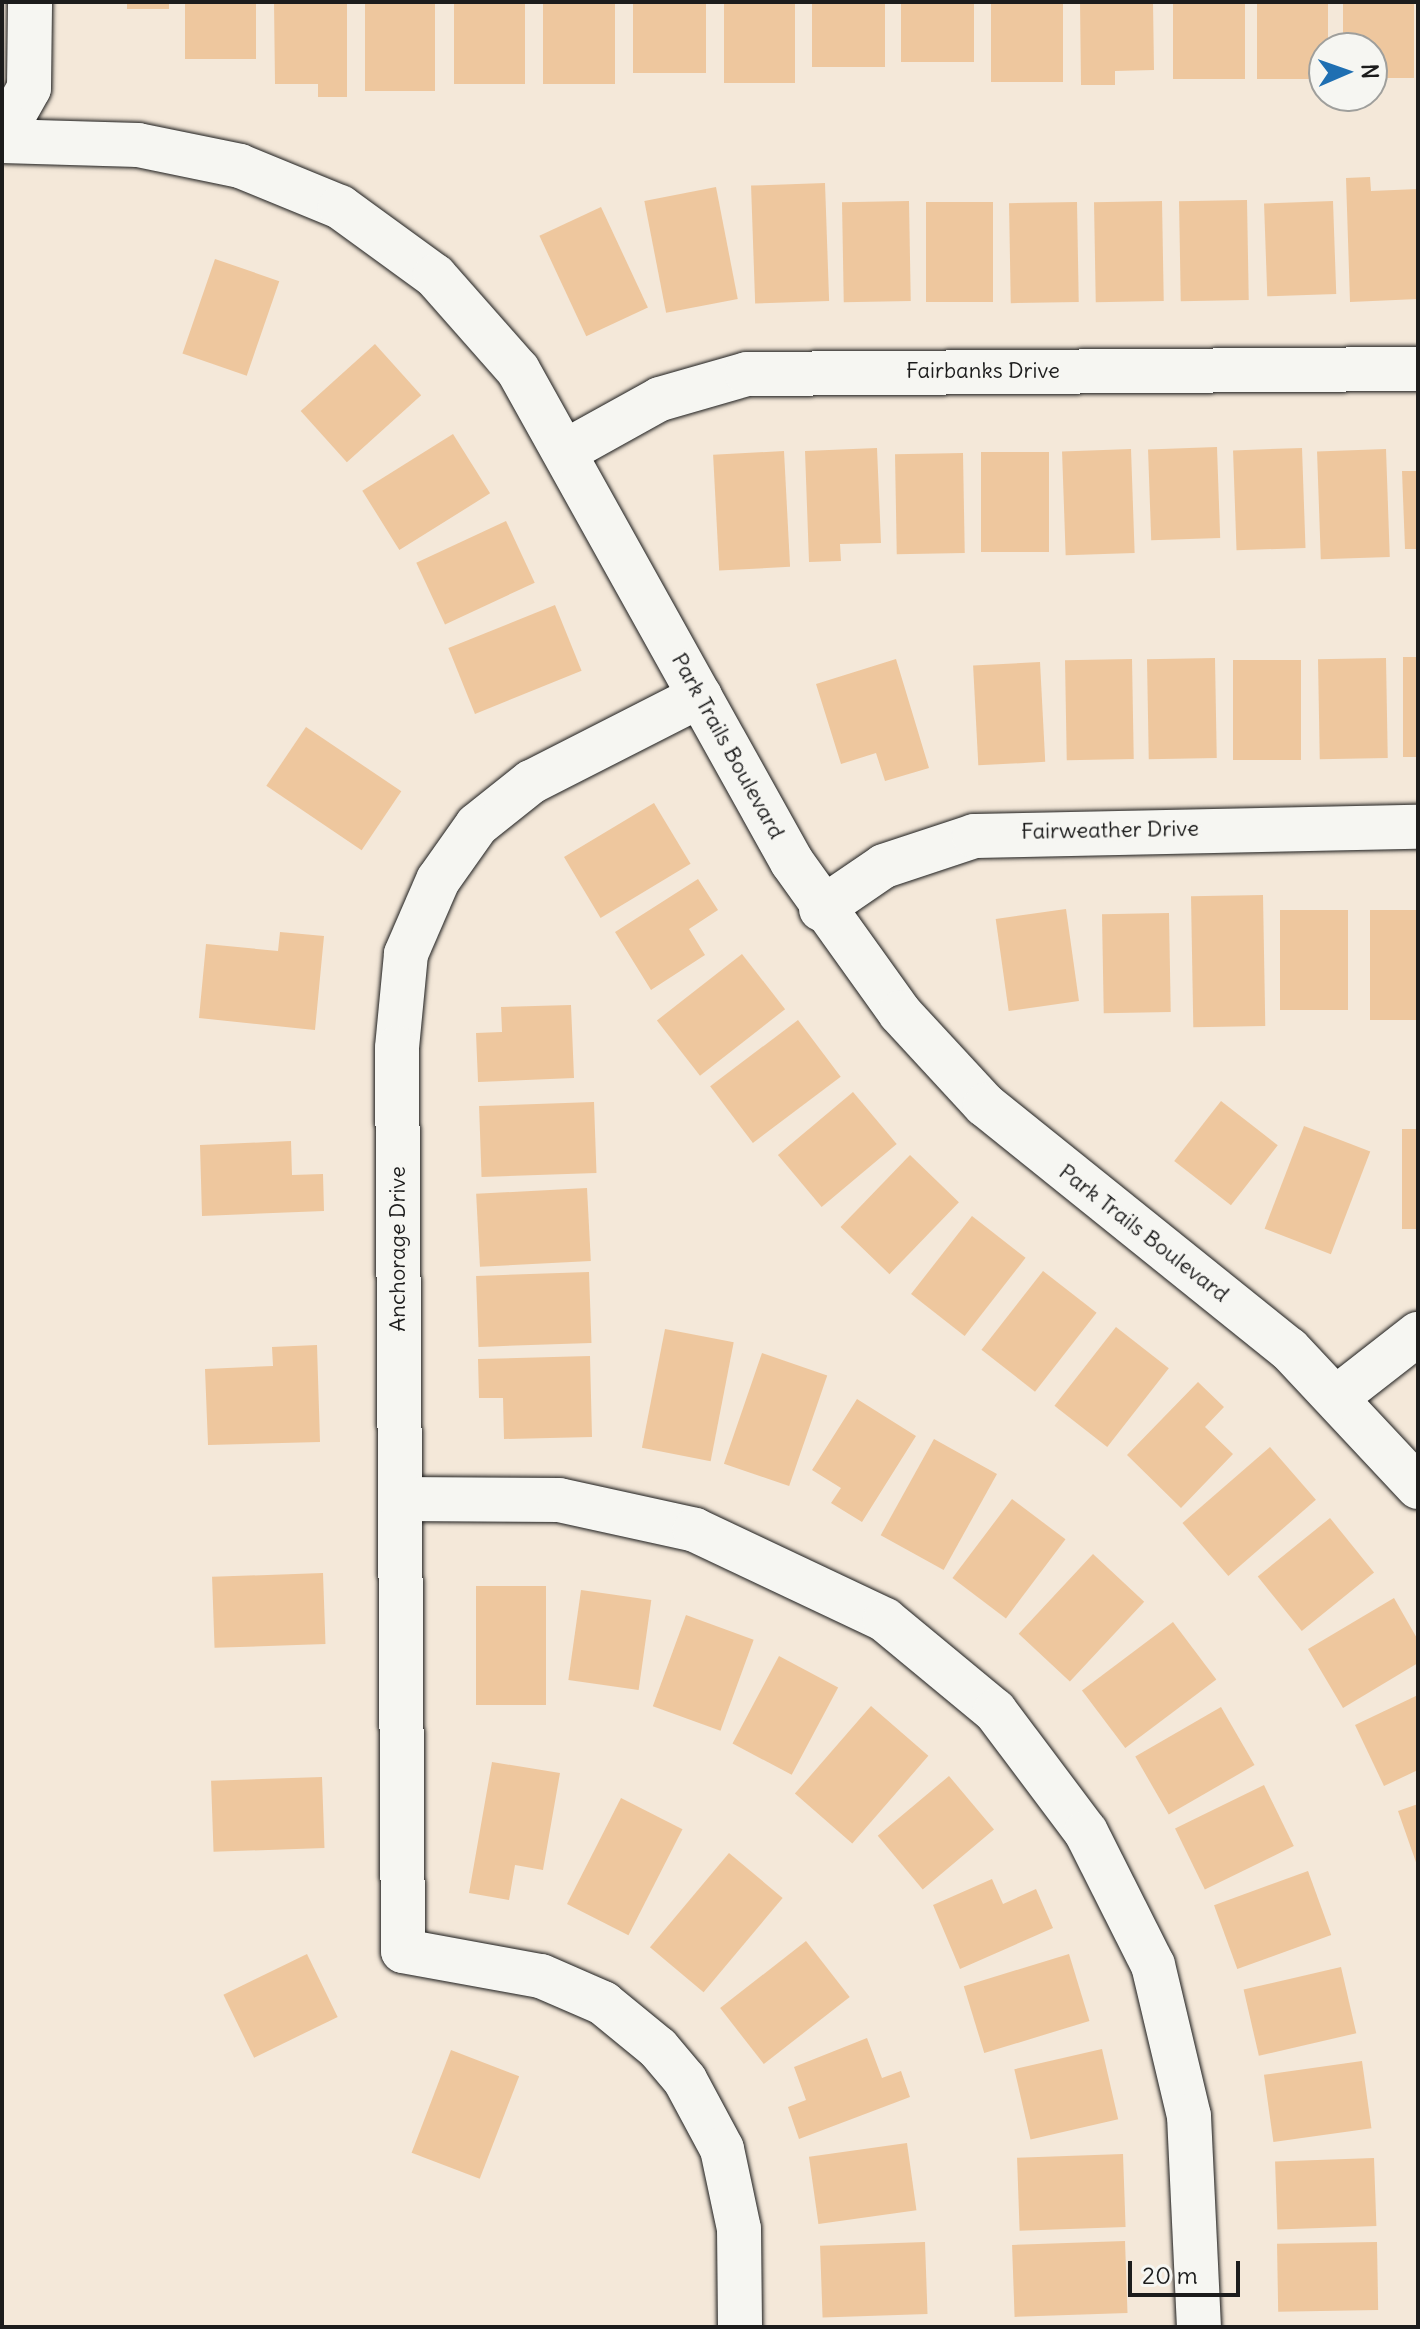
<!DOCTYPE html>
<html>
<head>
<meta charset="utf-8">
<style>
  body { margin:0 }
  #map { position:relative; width:1420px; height:2329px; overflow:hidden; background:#f4e8d9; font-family:Delius,sans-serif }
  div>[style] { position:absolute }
  .building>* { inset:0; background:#eec79e; transform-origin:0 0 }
  .roads { filter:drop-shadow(0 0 2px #1c1c1c) drop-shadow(0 0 2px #1c1c1c) }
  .minor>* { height:44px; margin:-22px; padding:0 22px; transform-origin:22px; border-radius:22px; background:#f6f6f2 }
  span { translate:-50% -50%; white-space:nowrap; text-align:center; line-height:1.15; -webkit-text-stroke:6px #f6f6f2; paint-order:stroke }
  .street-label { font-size:22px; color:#1c1c1c }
  .frame { position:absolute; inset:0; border:4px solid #1c1c1c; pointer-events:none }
  .north { position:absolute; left:1308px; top:32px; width:80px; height:80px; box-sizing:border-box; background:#f6f6f2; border:2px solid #9f9f9c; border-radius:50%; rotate:88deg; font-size:22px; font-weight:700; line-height:32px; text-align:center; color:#1c1c1c }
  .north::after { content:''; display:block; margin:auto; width:28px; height:36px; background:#1f6fb2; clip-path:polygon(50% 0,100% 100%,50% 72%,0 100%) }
  .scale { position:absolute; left:1128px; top:2261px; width:112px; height:36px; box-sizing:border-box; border:4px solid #1c1c1c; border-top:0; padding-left:10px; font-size:24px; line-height:28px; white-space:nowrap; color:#1c1c1c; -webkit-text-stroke:6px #f6f6f2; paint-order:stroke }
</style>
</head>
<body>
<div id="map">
  <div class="building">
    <i style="left:127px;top:2px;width:42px;height:7px"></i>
    <i style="left:185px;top:2px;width:71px;height:57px"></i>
    <i style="clip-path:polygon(274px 2px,347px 2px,347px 97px,318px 97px,318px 84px,275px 84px)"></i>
    <i style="left:365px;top:2px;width:70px;height:89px"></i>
    <i style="left:454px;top:2px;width:71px;height:82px"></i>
    <i style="left:543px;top:2px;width:72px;height:82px"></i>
    <i style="left:633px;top:2px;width:73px;height:71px"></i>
    <i style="left:724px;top:2px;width:71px;height:81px"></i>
    <i style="left:812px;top:2px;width:73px;height:65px"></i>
    <i style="left:901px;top:2px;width:73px;height:60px"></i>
    <i style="left:991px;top:2px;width:72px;height:80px"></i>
    <i style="clip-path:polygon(1080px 2px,1153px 2px,1154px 70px,1115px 71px,1115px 85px,1081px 85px)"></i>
    <i style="left:1173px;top:2px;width:72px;height:77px"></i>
    <i style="left:1257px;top:2px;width:71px;height:77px"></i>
    <i style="clip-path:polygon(1343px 2px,1414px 2px,1414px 78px,1372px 78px,1372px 48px,1343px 48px)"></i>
    <i style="clip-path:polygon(1370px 177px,1371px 191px,1418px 189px,1418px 299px,1350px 302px,1346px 178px)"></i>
    <i style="left:825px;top:183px;width:118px;height:74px;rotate:88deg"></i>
    <i style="left:716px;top:187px;width:114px;height:73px;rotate:79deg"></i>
    <i style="left:1247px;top:200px;width:100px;height:68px;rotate:89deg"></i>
    <i style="left:909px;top:201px;width:100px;height:67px;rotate:89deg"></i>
    <i style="left:1162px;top:201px;width:100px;height:68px;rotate:89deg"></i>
    <i style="left:1333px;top:201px;width:93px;height:69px;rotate:88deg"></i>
    <i style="left:926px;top:202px;width:67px;height:100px"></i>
    <i style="left:1077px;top:202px;width:100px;height:68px;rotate:89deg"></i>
    <i style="left:601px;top:207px;width:111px;height:68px;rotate:65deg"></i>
    <i style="left:215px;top:259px;width:68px;height:100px;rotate:19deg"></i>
    <i style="left:375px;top:344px;width:69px;height:100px;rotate:48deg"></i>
    <i style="left:453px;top:434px;width:70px;height:107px;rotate:58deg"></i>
    <i style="left:1217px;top:447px;width:91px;height:69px;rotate:88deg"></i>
    <i style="clip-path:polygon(877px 448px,881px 543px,840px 544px,841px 561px,809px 562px,805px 451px)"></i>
    <i style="left:1302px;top:448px;width:100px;height:69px;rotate:88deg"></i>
    <i style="left:1131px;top:449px;width:104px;height:69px;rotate:88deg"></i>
    <i style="left:1386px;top:449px;width:108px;height:69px;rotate:88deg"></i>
    <i style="left:784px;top:451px;width:116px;height:71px;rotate:87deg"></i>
    <i style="left:981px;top:452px;width:68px;height:100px"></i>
    <i style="left:963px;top:453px;width:100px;height:68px;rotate:89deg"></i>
    <i style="clip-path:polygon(1402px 471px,1418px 471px,1418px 549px,1405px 549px)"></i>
    <i style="left:506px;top:521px;width:68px;height:99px;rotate:65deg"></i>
    <i style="left:555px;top:605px;width:71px;height:115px;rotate:68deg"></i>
    <i style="left:1403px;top:657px;width:15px;height:100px"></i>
    <i style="left:1215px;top:658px;width:100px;height:68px;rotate:89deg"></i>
    <i style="left:1386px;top:658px;width:100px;height:68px;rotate:89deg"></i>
    <i style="clip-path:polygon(896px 659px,929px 768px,885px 781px,876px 753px,841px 764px,816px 684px)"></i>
    <i style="left:1132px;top:659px;width:100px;height:67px;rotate:89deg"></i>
    <i style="left:1301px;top:660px;width:100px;height:68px;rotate:90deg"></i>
    <i style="left:1040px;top:662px;width:100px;height:67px;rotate:87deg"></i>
    <i style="left:306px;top:727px;width:115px;height:71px;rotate:34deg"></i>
    <i style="left:654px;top:803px;width:71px;height:105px;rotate:59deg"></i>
    <i style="clip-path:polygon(698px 879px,718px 910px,689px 929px,705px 955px,651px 990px,615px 932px)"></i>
    <i style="left:1263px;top:895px;width:131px;height:72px;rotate:89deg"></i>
    <i style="left:1066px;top:909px;width:93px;height:71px;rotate:82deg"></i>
    <i style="left:1280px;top:910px;width:68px;height:100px"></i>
    <i style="left:1418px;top:910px;width:110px;height:48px;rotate:90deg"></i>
    <i style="left:1169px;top:913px;width:99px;height:67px;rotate:89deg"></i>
    <i style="clip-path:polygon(280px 932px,324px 936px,315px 1030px,199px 1018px,206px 944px,278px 951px)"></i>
    <i style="left:742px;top:954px;width:70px;height:108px;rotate:52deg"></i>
    <i style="clip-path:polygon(571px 1005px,574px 1078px,478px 1082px,476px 1033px,502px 1032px,501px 1007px)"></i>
    <i style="left:798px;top:1020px;width:71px;height:110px;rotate:53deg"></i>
    <i style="left:853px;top:1092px;width:68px;height:98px;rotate:50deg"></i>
    <i style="left:1221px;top:1101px;width:72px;height:76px;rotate:38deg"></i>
    <i style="left:594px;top:1102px;width:71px;height:115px;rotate:88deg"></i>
    <i style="left:1304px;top:1126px;width:71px;height:110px;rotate:21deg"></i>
    <i style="left:1402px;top:1129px;width:16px;height:100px"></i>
    <i style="clip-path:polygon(291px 1141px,292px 1175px,323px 1174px,324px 1211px,202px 1216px,200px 1145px)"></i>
    <i style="left:910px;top:1155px;width:68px;height:100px;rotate:44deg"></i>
    <i style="left:587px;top:1188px;width:73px;height:111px;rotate:87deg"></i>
    <i style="left:972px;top:1216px;width:68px;height:99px;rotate:38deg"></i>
    <i style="left:1043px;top:1271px;width:68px;height:100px;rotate:38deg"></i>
    <i style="left:589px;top:1272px;width:71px;height:113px;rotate:88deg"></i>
    <i style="left:1116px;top:1327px;width:67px;height:100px;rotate:38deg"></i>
    <i style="left:665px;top:1329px;width:70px;height:121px;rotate:11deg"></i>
    <i style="clip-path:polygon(317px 1345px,320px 1442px,208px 1445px,205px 1369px,273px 1366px,272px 1347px)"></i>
    <i style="left:762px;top:1353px;width:69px;height:117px;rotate:19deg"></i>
    <i style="clip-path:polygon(590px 1356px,592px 1437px,504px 1439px,503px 1398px,479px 1398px,478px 1359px)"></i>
    <i style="clip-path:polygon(1198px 1382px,1224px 1407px,1205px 1427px,1233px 1454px,1181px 1508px,1127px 1455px)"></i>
    <i style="clip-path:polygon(857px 1399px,916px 1436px,862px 1522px,831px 1503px,841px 1488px,812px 1470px)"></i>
    <i style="left:934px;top:1439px;width:72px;height:110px;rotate:29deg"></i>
    <i style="left:1270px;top:1447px;width:70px;height:116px;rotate:49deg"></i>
    <i style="left:1012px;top:1499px;width:67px;height:99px;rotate:37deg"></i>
    <i style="left:1330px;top:1518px;width:70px;height:93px;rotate:51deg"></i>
    <i style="left:1093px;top:1554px;width:70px;height:109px;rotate:43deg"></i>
    <i style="left:323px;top:1573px;width:71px;height:111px;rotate:88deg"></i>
    <i style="left:476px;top:1586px;width:70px;height:119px"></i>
    <i style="left:581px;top:1590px;width:71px;height:91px;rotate:8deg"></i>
    <i style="clip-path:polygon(1394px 1598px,1418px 1640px,1418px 1663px,1343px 1708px,1308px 1649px)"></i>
    <i style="left:686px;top:1615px;width:72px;height:97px;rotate:20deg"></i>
    <i style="left:1173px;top:1622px;width:72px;height:114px;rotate:53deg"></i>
    <i style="left:779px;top:1656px;width:67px;height:99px;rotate:28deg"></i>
    <i style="clip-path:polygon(1418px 1695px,1418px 1770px,1384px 1786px,1355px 1725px)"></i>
    <i style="left:871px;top:1706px;width:76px;height:116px;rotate:41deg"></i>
    <i style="left:1221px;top:1707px;width:67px;height:99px;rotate:60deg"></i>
    <i style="clip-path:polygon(492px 1762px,560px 1773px,543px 1870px,515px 1865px,509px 1900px,469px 1893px)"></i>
    <i style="left:949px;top:1776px;width:70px;height:93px;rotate:50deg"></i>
    <i style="left:322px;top:1777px;width:71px;height:111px;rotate:88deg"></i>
    <i style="left:1264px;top:1785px;width:68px;height:99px;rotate:64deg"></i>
    <i style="left:621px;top:1798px;width:69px;height:119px;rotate:27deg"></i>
    <i style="clip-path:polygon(1418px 1804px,1418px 1868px,1398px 1811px)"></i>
    <i style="left:729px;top:1853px;width:70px;height:123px;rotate:40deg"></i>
    <i style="left:1308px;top:1871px;width:68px;height:100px;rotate:70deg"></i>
    <i style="clip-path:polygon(992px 1879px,1003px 1904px,1036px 1889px,1053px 1928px,960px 1969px,933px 1905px)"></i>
    <i style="left:806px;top:1941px;width:71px;height:109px;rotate:52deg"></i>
    <i style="left:307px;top:1954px;width:70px;height:93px;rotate:64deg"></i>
    <i style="left:1069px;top:1954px;width:70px;height:110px;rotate:73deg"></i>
    <i style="left:1341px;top:1967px;width:68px;height:100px;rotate:77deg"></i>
    <i style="clip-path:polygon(867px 2038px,882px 2078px,901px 2071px,910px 2097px,799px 2139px,788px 2107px,806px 2100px,794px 2067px)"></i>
    <i style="left:1102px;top:2049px;width:72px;height:90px;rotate:77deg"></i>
    <i style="left:451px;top:2050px;width:73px;height:110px;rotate:21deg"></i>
    <i style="left:1362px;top:2061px;width:68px;height:99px;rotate:82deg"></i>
    <i style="left:907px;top:2143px;width:68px;height:99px;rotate:82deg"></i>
    <i style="left:1123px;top:2154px;width:73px;height:106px;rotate:88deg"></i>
    <i style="left:1374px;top:2158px;width:68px;height:99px;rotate:88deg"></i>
    <i style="left:1125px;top:2241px;width:72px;height:113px;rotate:88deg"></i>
    <i style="left:925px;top:2242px;width:72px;height:105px;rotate:88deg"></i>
    <i style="left:1377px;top:2242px;width:68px;height:100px;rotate:89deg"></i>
  </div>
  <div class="roads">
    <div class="minor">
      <i style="left:2px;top:136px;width:55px;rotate:-60.6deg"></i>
      <i style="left:29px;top:88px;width:86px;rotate:-89.3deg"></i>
      <i style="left:2px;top:141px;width:136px;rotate:1.7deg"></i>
      <i style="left:138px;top:145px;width:104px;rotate:11.6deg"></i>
      <i style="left:240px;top:166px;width:108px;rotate:22.3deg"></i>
      <i style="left:340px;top:207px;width:117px;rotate:36deg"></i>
      <i style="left:435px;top:276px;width:125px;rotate:48.6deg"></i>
      <i style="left:518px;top:370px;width:563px;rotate:60.89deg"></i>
      <i style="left:792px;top:862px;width:186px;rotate:54.4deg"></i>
      <i style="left:900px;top:1013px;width:125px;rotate:47.3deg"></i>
      <i style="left:985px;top:1105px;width:390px;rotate:38.8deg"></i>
      <i style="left:1289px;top:1349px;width:189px;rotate:46.9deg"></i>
      <i style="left:566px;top:451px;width:107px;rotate:-29deg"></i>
      <i style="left:660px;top:399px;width:91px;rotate:-16deg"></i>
      <i style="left:747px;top:374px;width:671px;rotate:-0.43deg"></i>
      <i style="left:700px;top:696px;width:190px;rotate:153deg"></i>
      <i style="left:531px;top:782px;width:69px;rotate:141.5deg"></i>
      <i style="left:477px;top:825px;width:67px;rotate:125.3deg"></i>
      <i style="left:438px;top:880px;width:81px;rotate:113.4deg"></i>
      <i style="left:406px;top:954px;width:94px;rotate:95.5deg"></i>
      <i style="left:397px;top:1048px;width:903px;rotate:89.62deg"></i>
      <i style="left:403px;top:1951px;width:140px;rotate:10.3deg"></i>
      <i style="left:541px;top:1976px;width:68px;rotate:23.5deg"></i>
      <i style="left:603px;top:2003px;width:71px;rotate:39.3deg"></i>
      <i style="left:658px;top:2048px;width:42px;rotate:49.8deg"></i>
      <i style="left:685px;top:2080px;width:78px;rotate:61.8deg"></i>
      <i style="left:722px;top:2149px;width:82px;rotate:78deg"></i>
      <i style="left:739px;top:2229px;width:98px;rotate:89.4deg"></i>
      <i style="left:821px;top:909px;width:76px;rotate:-34.3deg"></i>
      <i style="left:884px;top:866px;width:95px;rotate:-18.4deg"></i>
      <i style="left:974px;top:836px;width:444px;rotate:-1.2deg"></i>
      <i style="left:1337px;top:1397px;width:103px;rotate:-37.9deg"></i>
      <i style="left:400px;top:1499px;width:159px;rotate:0.4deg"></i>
      <i style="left:559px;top:1500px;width:139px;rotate:12.4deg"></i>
      <i style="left:695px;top:1530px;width:210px;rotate:25.3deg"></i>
      <i style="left:885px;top:1620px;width:143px;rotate:39.6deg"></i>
      <i style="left:995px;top:1711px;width:151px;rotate:53.1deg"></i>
      <i style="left:1086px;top:1832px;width:149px;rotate:63.3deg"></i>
      <i style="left:1153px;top:1965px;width:155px;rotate:76.6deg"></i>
      <i style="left:1189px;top:2116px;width:211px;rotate:87.3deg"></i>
    </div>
  </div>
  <div class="street-label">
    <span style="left:983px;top:371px">Fairbanks Drive</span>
    <span style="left:728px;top:746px;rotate:61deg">Park Trails Boulevard</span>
    <span style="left:1110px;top:830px;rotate:-1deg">Fairweather Drive</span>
    <span style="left:1144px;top:1233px;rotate:38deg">Park Trails Boulevard</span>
    <span style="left:398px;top:1249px;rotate:-90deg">Anchorage Drive</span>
  </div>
  <div class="frame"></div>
  <div class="north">N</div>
  <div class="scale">20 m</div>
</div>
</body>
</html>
